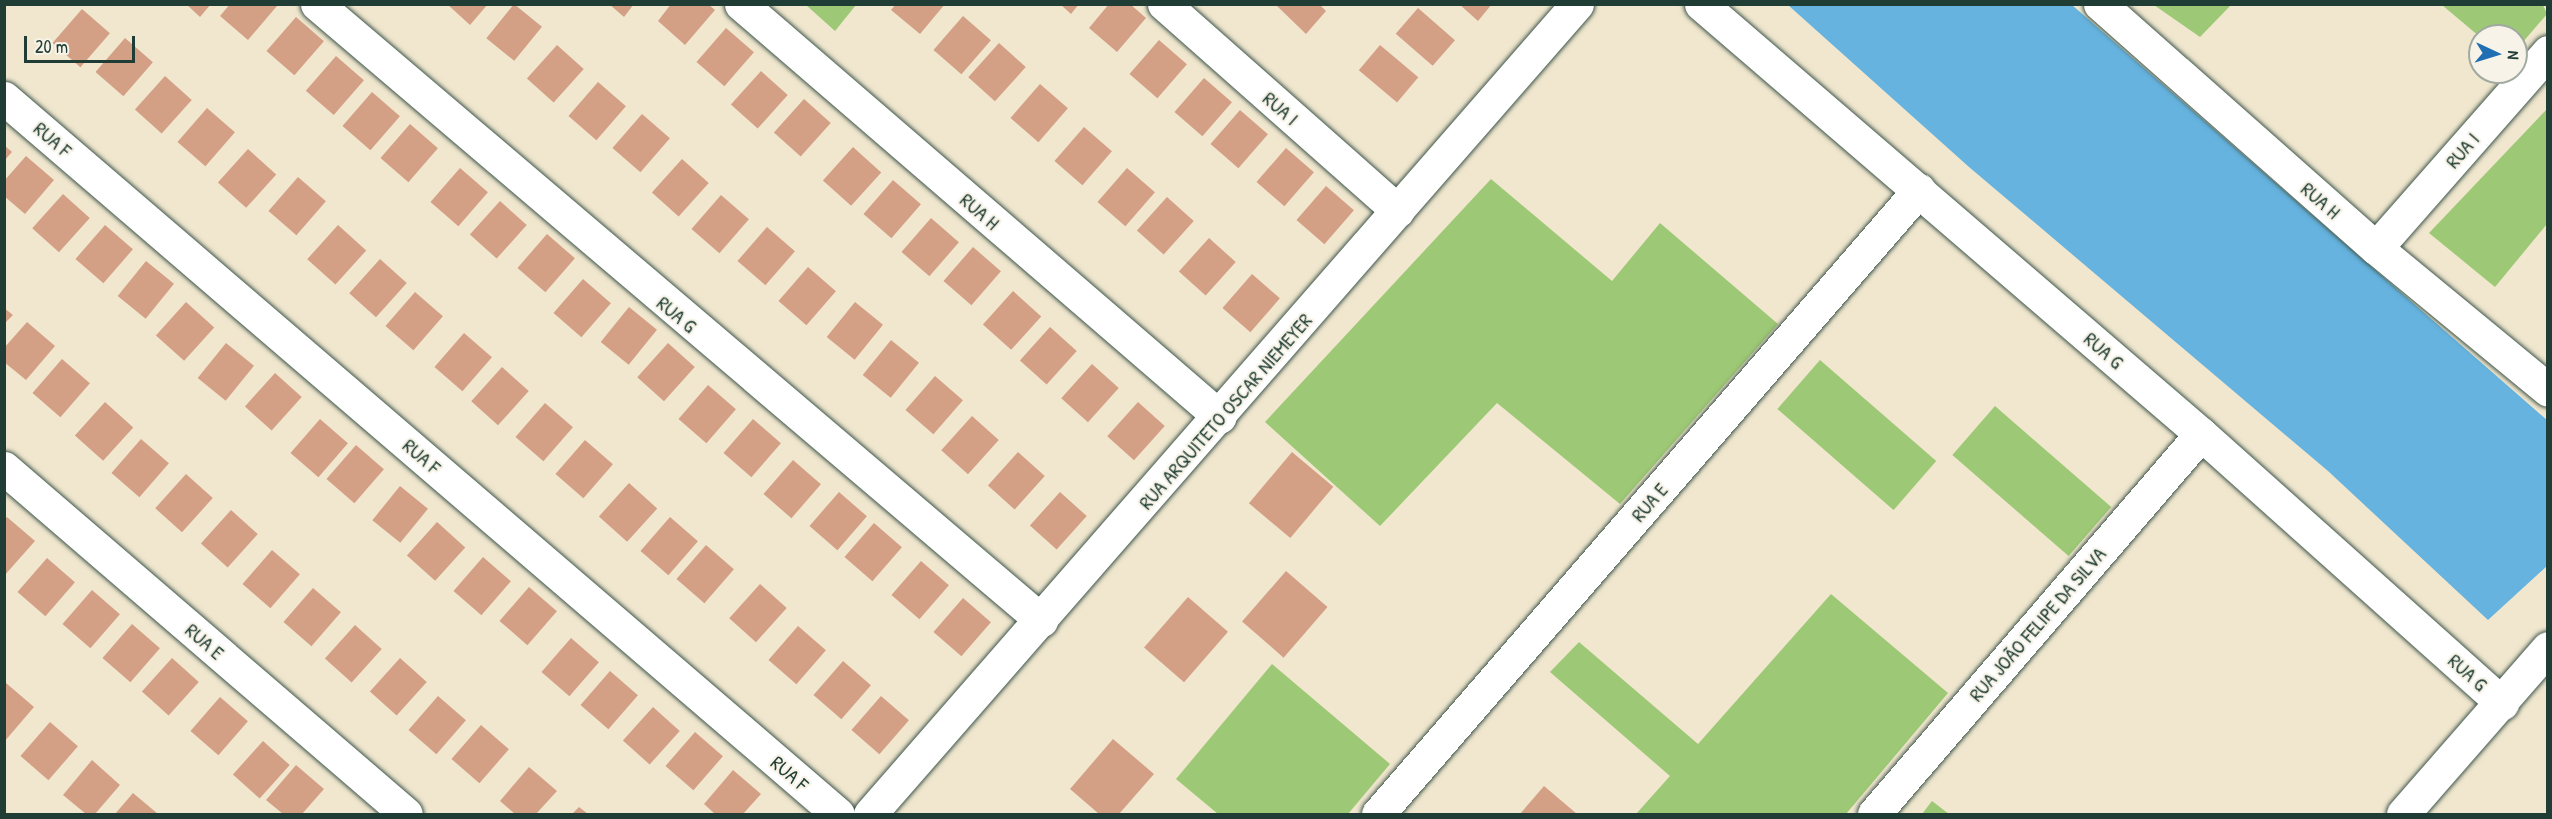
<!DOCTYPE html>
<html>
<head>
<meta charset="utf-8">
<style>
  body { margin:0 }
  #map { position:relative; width:2552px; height:819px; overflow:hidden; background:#f1e7cf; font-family:"Patrick Hand",sans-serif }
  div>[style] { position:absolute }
  .green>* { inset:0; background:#9dc875; transform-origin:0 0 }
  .water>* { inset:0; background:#66b3df }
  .building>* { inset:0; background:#d4a085; transform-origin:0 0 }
  .roads { filter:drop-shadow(0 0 2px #3e564b) drop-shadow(0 0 2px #3e564b) }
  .minor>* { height:33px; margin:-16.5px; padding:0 16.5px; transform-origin:16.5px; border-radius:16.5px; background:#fff }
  span { translate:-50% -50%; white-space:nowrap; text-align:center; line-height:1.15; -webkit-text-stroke:4.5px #f7f3e8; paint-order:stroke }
  .street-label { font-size:20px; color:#1f3d34 }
  .frame { position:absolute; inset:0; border:6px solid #1f3d34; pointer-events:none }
  .north { position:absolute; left:2468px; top:24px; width:60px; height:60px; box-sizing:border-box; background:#f7f3e8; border:2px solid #a1aaa0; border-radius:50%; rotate:94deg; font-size:16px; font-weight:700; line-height:24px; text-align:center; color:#1f3d34 }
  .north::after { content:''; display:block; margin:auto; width:21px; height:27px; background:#1f6fb2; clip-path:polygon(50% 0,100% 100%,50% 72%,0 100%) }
  .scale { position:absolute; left:24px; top:36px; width:111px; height:27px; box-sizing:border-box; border:3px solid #1f3d34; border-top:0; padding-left:8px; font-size:18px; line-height:21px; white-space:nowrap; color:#1f3d34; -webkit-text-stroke:4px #f7f3e8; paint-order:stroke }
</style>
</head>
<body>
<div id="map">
  <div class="green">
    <i style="clip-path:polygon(806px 5px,856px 5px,835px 31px)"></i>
    <i style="clip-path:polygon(2154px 5px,2231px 5px,2200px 37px)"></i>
    <i style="clip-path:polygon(2442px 5px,2543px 5px,2547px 14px,2516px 50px,2516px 36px,2480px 37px)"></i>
    <i style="clip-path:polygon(2547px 109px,2547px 224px,2495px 287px,2429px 233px)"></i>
    <i style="clip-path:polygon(1491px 179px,1612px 281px,1660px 223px,1778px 324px,1620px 504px,1497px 403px,1380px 526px,1265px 422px)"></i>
    <i style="left:1820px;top:360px;width:154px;height:65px;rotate:41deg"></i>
    <i style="left:1995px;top:406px;width:154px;height:65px;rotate:41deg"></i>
    <i style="clip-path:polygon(1831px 594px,1948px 693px,1846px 814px,1636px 814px,1670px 776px,1550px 672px,1579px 642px,1698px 744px)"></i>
    <i style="clip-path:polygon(1272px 664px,1390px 764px,1348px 814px,1218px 814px,1176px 779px)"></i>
    <i style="clip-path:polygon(1932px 801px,1949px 814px,1922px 814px)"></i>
  </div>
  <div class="water">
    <i style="clip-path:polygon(1788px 5px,2072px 5px,2547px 420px,2547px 566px,2488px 620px,2328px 471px,1969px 167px)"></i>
  </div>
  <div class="building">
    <i style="clip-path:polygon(186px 4px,211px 4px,200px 17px)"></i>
    <i style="clip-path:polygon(230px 4px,276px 4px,277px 6px,248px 40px,220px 16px)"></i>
    <i style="clip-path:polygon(447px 4px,488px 4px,470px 25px)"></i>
    <i style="left:514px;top:4px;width:36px;height:44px;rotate:39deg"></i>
    <i style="clip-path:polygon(609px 4px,634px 4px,624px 17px)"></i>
    <i style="clip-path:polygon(671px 4px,708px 4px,715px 10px,685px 45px,658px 21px)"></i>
    <i style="clip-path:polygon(896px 4px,945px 4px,920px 34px,891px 10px)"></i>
    <i style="clip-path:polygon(1060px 4px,1079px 4px,1071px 14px)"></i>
    <i style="clip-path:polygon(1109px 4px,1130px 4px,1146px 18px,1117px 52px,1089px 28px)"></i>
    <i style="clip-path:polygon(1319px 4px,1326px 11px,1306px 34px,1277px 6px)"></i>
    <i style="clip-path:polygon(1459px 4px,1492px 4px,1478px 21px)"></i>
    <i style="left:1418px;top:8px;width:49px;height:34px;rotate:41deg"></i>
    <i style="left:82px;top:9px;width:37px;height:45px;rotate:41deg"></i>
    <i style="left:963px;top:16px;width:37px;height:45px;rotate:41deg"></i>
    <i style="left:296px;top:17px;width:37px;height:45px;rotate:41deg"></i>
    <i style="left:726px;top:28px;width:37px;height:45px;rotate:41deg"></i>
    <i style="left:125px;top:38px;width:37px;height:45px;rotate:41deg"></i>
    <i style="left:1159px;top:40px;width:37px;height:45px;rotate:41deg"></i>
    <i style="left:999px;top:43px;width:36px;height:46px;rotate:42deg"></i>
    <i style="left:557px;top:45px;width:36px;height:45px;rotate:42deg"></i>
    <i style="left:1380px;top:45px;width:50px;height:33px;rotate:40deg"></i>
    <i style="left:336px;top:56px;width:37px;height:46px;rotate:41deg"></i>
    <i style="left:761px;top:71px;width:36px;height:45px;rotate:42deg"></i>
    <i style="left:165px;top:76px;width:36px;height:45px;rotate:42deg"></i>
    <i style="left:1204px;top:78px;width:37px;height:45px;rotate:41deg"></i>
    <i style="left:598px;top:82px;width:37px;height:45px;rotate:41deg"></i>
    <i style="left:1040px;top:84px;width:37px;height:45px;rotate:41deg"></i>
    <i style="left:372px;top:92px;width:37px;height:45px;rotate:41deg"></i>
    <i style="left:804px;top:99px;width:36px;height:45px;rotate:42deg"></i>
    <i style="left:207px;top:108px;width:37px;height:45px;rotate:41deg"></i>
    <i style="left:1240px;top:110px;width:37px;height:45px;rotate:41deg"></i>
    <i style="left:642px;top:114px;width:37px;height:45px;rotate:41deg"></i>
    <i style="left:410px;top:124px;width:37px;height:45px;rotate:41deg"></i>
    <i style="left:1084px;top:127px;width:37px;height:45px;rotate:41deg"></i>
    <i style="clip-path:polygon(4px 145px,12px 152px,4px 161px)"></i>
    <i style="left:853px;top:147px;width:38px;height:45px;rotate:42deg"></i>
    <i style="left:1286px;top:148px;width:37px;height:45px;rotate:41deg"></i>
    <i style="left:248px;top:149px;width:38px;height:45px;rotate:42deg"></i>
    <i style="clip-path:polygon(26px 156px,54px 180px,25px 214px,4px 196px,4px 181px)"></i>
    <i style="left:682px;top:159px;width:36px;height:45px;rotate:42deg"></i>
    <i style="left:460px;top:168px;width:37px;height:45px;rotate:41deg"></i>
    <i style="left:1127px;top:168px;width:37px;height:45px;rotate:41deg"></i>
    <i style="left:298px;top:177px;width:37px;height:45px;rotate:41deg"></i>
    <i style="left:893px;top:180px;width:37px;height:45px;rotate:41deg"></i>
    <i style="left:1326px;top:186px;width:37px;height:45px;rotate:41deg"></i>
    <i style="left:63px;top:194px;width:36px;height:46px;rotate:42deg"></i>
    <i style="left:721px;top:195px;width:37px;height:45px;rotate:41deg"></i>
    <i style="left:1167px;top:197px;width:36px;height:45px;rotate:42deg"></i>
    <i style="left:500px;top:201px;width:36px;height:45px;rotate:42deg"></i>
    <i style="left:931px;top:218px;width:37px;height:45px;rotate:41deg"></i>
    <i style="left:105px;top:225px;width:37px;height:45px;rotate:41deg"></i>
    <i style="left:338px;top:225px;width:38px;height:46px;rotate:42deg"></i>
    <i style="left:767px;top:227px;width:37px;height:45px;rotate:41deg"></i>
    <i style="left:547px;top:234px;width:37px;height:45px;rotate:41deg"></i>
    <i style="left:1209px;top:238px;width:36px;height:45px;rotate:42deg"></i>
    <i style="left:973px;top:247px;width:37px;height:45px;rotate:41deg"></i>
    <i style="left:380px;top:259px;width:36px;height:46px;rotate:42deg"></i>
    <i style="left:146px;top:261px;width:36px;height:45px;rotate:39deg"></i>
    <i style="left:808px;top:267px;width:37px;height:45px;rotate:41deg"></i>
    <i style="left:1252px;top:274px;width:37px;height:45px;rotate:41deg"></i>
    <i style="left:583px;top:279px;width:37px;height:45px;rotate:41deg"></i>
    <i style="left:1013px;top:291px;width:38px;height:45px;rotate:42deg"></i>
    <i style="left:415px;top:292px;width:37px;height:45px;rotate:41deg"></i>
    <i style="left:186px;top:302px;width:38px;height:45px;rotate:42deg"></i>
    <i style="left:855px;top:302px;width:36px;height:45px;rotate:39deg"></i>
    <i style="left:629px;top:307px;width:36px;height:45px;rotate:39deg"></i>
    <i style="clip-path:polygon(4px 308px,13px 315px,4px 324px)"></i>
    <i style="clip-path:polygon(27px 322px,55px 346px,26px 380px,4px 362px,4px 348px)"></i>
    <i style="left:1050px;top:327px;width:36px;height:45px;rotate:42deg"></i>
    <i style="left:464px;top:333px;width:37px;height:45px;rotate:41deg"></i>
    <i style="left:891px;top:340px;width:36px;height:45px;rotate:39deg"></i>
    <i style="left:226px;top:343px;width:36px;height:45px;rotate:39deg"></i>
    <i style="left:668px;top:343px;width:36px;height:46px;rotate:42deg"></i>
    <i style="left:62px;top:359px;width:37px;height:45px;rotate:41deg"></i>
    <i style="left:1092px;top:364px;width:36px;height:46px;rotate:42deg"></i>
    <i style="left:502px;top:367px;width:36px;height:46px;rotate:42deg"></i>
    <i style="left:275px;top:373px;width:36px;height:45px;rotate:42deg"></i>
    <i style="left:935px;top:376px;width:37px;height:45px;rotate:41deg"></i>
    <i style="left:708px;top:385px;width:37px;height:45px;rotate:41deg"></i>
    <i style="left:105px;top:402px;width:38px;height:45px;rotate:42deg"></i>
    <i style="left:1138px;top:402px;width:36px;height:46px;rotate:42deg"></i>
    <i style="left:545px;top:403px;width:37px;height:45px;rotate:41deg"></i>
    <i style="left:972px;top:416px;width:36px;height:46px;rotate:42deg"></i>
    <i style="left:320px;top:419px;width:37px;height:45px;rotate:41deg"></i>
    <i style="left:753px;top:419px;width:37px;height:45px;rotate:41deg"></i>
    <i style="left:141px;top:439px;width:37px;height:45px;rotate:41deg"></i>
    <i style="left:585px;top:440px;width:37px;height:45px;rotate:41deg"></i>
    <i style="left:356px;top:445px;width:37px;height:45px;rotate:41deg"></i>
    <i style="left:1018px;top:452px;width:36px;height:45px;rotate:42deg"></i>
    <i style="left:1292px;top:452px;width:54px;height:67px;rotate:40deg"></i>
    <i style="left:793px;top:460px;width:37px;height:45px;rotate:41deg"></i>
    <i style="left:186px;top:474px;width:36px;height:46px;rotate:42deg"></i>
    <i style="left:629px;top:483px;width:38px;height:45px;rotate:42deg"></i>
    <i style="left:400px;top:486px;width:36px;height:44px;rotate:39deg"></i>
    <i style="left:839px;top:492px;width:37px;height:45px;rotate:41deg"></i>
    <i style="left:1060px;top:492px;width:36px;height:45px;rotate:42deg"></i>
    <i style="left:231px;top:510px;width:36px;height:45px;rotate:42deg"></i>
    <i style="clip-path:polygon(7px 517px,35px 541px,4px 576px,4px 520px)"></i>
    <i style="left:670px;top:517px;width:37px;height:45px;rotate:41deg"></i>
    <i style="left:437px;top:522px;width:38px;height:45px;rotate:42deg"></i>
    <i style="left:874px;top:523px;width:37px;height:45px;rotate:41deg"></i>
    <i style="left:706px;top:545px;width:37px;height:45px;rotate:41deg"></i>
    <i style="left:272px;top:550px;width:37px;height:45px;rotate:41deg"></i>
    <i style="left:483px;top:557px;width:37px;height:45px;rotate:41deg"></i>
    <i style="left:47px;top:558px;width:37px;height:45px;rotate:41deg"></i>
    <i style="left:921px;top:561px;width:37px;height:45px;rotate:41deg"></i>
    <i style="left:1286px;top:571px;width:55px;height:67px;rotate:41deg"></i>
    <i style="left:760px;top:584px;width:36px;height:46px;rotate:42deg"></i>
    <i style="left:529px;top:587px;width:37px;height:45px;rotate:41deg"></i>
    <i style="left:313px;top:588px;width:37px;height:45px;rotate:41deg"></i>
    <i style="left:92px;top:590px;width:37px;height:45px;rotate:41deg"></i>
    <i style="left:1188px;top:597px;width:53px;height:67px;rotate:41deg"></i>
    <i style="left:963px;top:598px;width:37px;height:45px;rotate:41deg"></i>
    <i style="left:132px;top:624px;width:37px;height:45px;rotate:41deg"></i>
    <i style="left:355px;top:625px;width:36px;height:45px;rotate:42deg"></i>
    <i style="left:798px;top:626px;width:37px;height:45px;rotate:41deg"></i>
    <i style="left:571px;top:638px;width:37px;height:45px;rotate:41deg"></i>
    <i style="left:172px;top:658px;width:36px;height:45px;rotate:42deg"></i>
    <i style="left:400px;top:658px;width:36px;height:45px;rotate:42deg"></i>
    <i style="left:843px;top:661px;width:37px;height:45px;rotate:41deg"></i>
    <i style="left:610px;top:671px;width:37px;height:45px;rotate:41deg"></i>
    <i style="clip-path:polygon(6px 683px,34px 707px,4px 742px,4px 685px)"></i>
    <i style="left:438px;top:696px;width:37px;height:45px;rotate:41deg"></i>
    <i style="left:881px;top:696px;width:37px;height:45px;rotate:41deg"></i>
    <i style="left:220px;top:697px;width:37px;height:45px;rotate:41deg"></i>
    <i style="left:653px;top:707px;width:36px;height:45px;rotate:42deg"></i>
    <i style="left:50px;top:722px;width:37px;height:45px;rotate:41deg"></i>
    <i style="left:481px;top:725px;width:37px;height:45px;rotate:41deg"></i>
    <i style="left:695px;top:732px;width:37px;height:45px;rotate:41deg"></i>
    <i style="clip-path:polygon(1113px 739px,1154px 774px,1119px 814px,1099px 814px,1070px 789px)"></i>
    <i style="left:263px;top:741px;width:36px;height:45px;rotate:42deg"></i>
    <i style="clip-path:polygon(92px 760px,120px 785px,95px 814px,86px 814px,63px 795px)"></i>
    <i style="clip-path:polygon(296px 765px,324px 789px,302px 814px,283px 814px,266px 800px)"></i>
    <i style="clip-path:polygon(529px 767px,557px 791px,536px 814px,515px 814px,500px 801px)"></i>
    <i style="clip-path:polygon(733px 770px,761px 794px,743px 814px,715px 814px,704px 804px)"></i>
    <i style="clip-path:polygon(1544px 786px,1577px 814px,1520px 814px)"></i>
    <i style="clip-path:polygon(133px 793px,158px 814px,115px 814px)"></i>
    <i style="clip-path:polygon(579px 807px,588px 814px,572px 814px)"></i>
  </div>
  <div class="roads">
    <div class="minor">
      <i style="left:317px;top:4px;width:951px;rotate:40.39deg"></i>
      <i style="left:741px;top:4px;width:632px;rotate:40.77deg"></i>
      <i style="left:1164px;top:4px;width:312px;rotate:41.5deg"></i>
      <i style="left:1701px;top:4px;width:659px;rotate:40.7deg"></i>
      <i style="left:2201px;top:434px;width:404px;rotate:41.8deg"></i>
      <i style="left:2100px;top:4px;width:368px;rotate:41.5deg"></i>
      <i style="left:2376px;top:248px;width:223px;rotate:39.5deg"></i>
      <i style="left:4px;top:98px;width:1099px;rotate:40.65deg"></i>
      <i style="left:2376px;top:248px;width:261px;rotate:-48.7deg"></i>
      <i style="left:4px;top:468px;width:530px;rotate:40.72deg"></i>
      <i style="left:870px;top:814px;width:1075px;rotate:-48.88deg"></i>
      <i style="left:1378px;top:814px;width:826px;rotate:-49.08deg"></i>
      <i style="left:1874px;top:814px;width:501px;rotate:-49.29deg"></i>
      <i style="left:2403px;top:814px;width:220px;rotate:-48.9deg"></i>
    </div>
  </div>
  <div class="street-label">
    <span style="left:1281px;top:108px;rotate:41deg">RUA I</span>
    <span style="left:53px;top:139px;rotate:41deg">RUA F</span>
    <span style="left:2462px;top:150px;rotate:-49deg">RUA I</span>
    <span style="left:2321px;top:200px;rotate:41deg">RUA H</span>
    <span style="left:980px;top:211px;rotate:41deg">RUA H</span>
    <span style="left:677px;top:314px;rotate:40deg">RUA G</span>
    <span style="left:2104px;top:350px;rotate:41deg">RUA G</span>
    <span style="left:1225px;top:411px;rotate:-49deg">RUA ARQUITETO OSCAR NIEMEYER</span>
    <span style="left:422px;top:456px;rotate:41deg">RUA F</span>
    <span style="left:1649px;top:502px;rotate:-49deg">RUA E</span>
    <span style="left:2037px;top:624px;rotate:-49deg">RUA JOÃO FELIPE DA SILVA</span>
    <span style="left:205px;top:641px;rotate:41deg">RUA E</span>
    <span style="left:2468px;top:672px;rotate:42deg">RUA G</span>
    <span style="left:790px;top:773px;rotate:41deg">RUA F</span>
  </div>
  <div class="frame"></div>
  <div class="north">N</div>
  <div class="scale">20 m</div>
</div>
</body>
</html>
